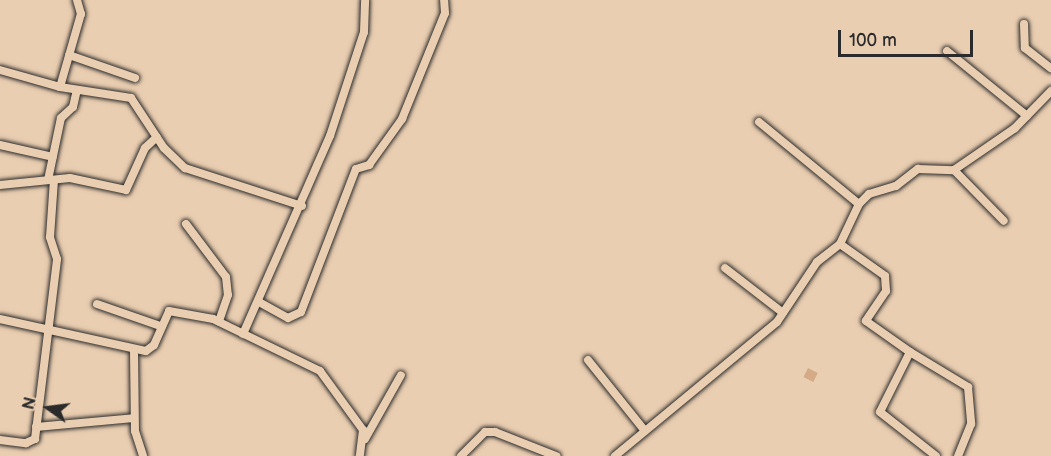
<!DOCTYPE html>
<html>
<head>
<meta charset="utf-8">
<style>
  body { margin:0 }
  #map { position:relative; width:1051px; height:456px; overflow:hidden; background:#eaceb1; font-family:"Balsamiq Sans",sans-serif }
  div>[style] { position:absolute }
  .building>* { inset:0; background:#d4ab86; transform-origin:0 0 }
  .roads { filter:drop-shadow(0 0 2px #2b2b2b) drop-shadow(0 0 2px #2b2b2b) }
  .minor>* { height:8px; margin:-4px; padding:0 4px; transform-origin:4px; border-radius:4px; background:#eaceb1 }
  span { translate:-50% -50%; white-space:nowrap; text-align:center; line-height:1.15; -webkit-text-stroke:5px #eaceb1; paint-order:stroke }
  .north { position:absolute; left:18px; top:378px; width:60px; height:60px; -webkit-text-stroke:4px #eaceb1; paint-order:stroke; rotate:284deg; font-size:16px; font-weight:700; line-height:24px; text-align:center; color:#2b2b2b }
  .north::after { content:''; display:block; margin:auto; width:21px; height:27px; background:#2b2b2b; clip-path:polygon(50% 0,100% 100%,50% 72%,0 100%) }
  .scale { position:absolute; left:838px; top:30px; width:135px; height:27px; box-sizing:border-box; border:3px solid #2b2b2b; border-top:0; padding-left:8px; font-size:18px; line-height:21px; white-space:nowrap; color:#2b2b2b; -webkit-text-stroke:4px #eaceb1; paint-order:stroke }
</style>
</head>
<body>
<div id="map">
  <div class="building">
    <i style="left:808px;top:368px;width:11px;height:10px;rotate:27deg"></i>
  </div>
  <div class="roads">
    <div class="minor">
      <i style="left:1024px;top:24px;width:24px;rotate:88deg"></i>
      <i style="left:1025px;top:48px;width:33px;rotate:38deg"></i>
      <i style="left:947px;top:51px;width:103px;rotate:39.1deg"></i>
      <i style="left:69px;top:55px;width:70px;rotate:19.2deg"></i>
      <i style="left:0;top:70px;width:62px;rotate:15.8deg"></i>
      <i style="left:60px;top:87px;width:72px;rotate:8.8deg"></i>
      <i style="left:131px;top:98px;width:60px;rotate:56.6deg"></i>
      <i style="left:164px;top:148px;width:29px;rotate:44deg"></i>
      <i style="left:185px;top:168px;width:123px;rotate:18deg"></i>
      <i style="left:60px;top:87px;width:76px;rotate:-74deg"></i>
      <i style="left:81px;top:14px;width:15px;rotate:-106deg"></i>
      <i style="left:759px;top:122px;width:129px;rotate:39.4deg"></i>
      <i style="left:0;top:145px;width:54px;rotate:12.8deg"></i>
      <i style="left:954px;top:170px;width:71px;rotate:45.6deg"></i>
      <i style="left:48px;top:180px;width:63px;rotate:-78.2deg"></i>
      <i style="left:61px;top:118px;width:16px;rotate:-43deg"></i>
      <i style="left:73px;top:107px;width:17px;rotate:-77deg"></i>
      <i style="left:0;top:185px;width:70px;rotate:-5.7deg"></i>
      <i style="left:70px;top:178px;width:57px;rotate:12.1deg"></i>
      <i style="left:126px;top:190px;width:46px;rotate:-65.7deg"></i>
      <i style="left:145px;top:148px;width:16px;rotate:-43deg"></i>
      <i style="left:186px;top:224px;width:66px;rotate:53deg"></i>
      <i style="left:226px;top:277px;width:18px;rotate:84deg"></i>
      <i style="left:228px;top:295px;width:28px;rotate:109deg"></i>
      <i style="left:840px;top:244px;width:44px;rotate:-64.6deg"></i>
      <i style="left:859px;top:204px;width:14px;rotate:-45deg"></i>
      <i style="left:869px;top:194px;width:28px;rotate:-17deg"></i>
      <i style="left:896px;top:186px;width:28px;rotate:-38deg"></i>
      <i style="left:918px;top:169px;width:36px;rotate:2deg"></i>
      <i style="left:954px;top:170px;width:74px;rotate:-34.5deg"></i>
      <i style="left:1015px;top:128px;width:52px;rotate:-45.8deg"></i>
      <i style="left:725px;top:268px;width:73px;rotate:37.8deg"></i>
      <i style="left:259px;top:302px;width:33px;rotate:29deg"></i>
      <i style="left:288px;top:318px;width:14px;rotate:-25deg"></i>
      <i style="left:301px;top:312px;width:153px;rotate:-69deg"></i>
      <i style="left:356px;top:169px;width:14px;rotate:-17deg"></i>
      <i style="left:369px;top:165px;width:57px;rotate:-54.3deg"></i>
      <i style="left:402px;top:119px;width:114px;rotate:-67.9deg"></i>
      <i style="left:445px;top:13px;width:13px;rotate:-94deg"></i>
      <i style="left:97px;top:304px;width:67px;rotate:19.2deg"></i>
      <i style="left:0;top:319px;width:149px;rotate:12.4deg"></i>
      <i style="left:146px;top:351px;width:10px;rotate:-37deg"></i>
      <i style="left:154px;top:345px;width:37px;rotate:-66deg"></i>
      <i style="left:169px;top:311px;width:45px;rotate:10.3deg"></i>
      <i style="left:213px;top:319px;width:119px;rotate:25.9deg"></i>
      <i style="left:320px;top:371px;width:73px;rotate:53.9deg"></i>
      <i style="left:363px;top:430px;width:26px;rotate:97deg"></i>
      <i style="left:243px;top:334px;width:216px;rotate:-66.3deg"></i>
      <i style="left:330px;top:136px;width:109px;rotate:-71.9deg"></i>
      <i style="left:364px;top:32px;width:32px;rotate:-88deg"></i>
      <i style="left:134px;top:351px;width:80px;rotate:89.3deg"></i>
      <i style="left:135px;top:431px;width:26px;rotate:72deg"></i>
      <i style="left:910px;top:352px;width:68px;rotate:31.1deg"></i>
      <i style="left:968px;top:387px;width:37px;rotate:85deg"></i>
      <i style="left:971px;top:424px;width:35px;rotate:112deg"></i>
      <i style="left:588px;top:360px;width:91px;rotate:51.2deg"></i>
      <i style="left:36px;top:427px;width:98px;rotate:-5.2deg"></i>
      <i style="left:365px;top:439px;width:73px;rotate:-60.6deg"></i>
      <i style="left:0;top:440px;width:26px;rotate:7deg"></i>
      <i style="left:26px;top:443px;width:10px;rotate:-24deg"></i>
      <i style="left:35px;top:439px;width:181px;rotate:-83deg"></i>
      <i style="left:57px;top:259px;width:23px;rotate:-108deg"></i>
      <i style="left:50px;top:237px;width:57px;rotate:-86deg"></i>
      <i style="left:461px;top:456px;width:34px;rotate:-45deg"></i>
      <i style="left:485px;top:432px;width:10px"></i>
      <i style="left:495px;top:432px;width:66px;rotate:21.5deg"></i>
      <i style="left:615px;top:456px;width:210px;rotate:-39.6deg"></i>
      <i style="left:777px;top:322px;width:72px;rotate:-56.3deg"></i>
      <i style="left:817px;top:262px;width:29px;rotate:-38deg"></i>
      <i style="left:840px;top:244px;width:55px;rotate:35.4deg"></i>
      <i style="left:885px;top:276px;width:15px;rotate:86deg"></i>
      <i style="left:886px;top:291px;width:36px;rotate:124deg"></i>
      <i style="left:866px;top:321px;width:54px;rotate:35.2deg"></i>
      <i style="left:910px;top:352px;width:67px;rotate:116.6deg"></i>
      <i style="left:880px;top:412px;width:71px;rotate:38.2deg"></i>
    </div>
  </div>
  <div class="north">N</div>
  <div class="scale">100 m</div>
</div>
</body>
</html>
